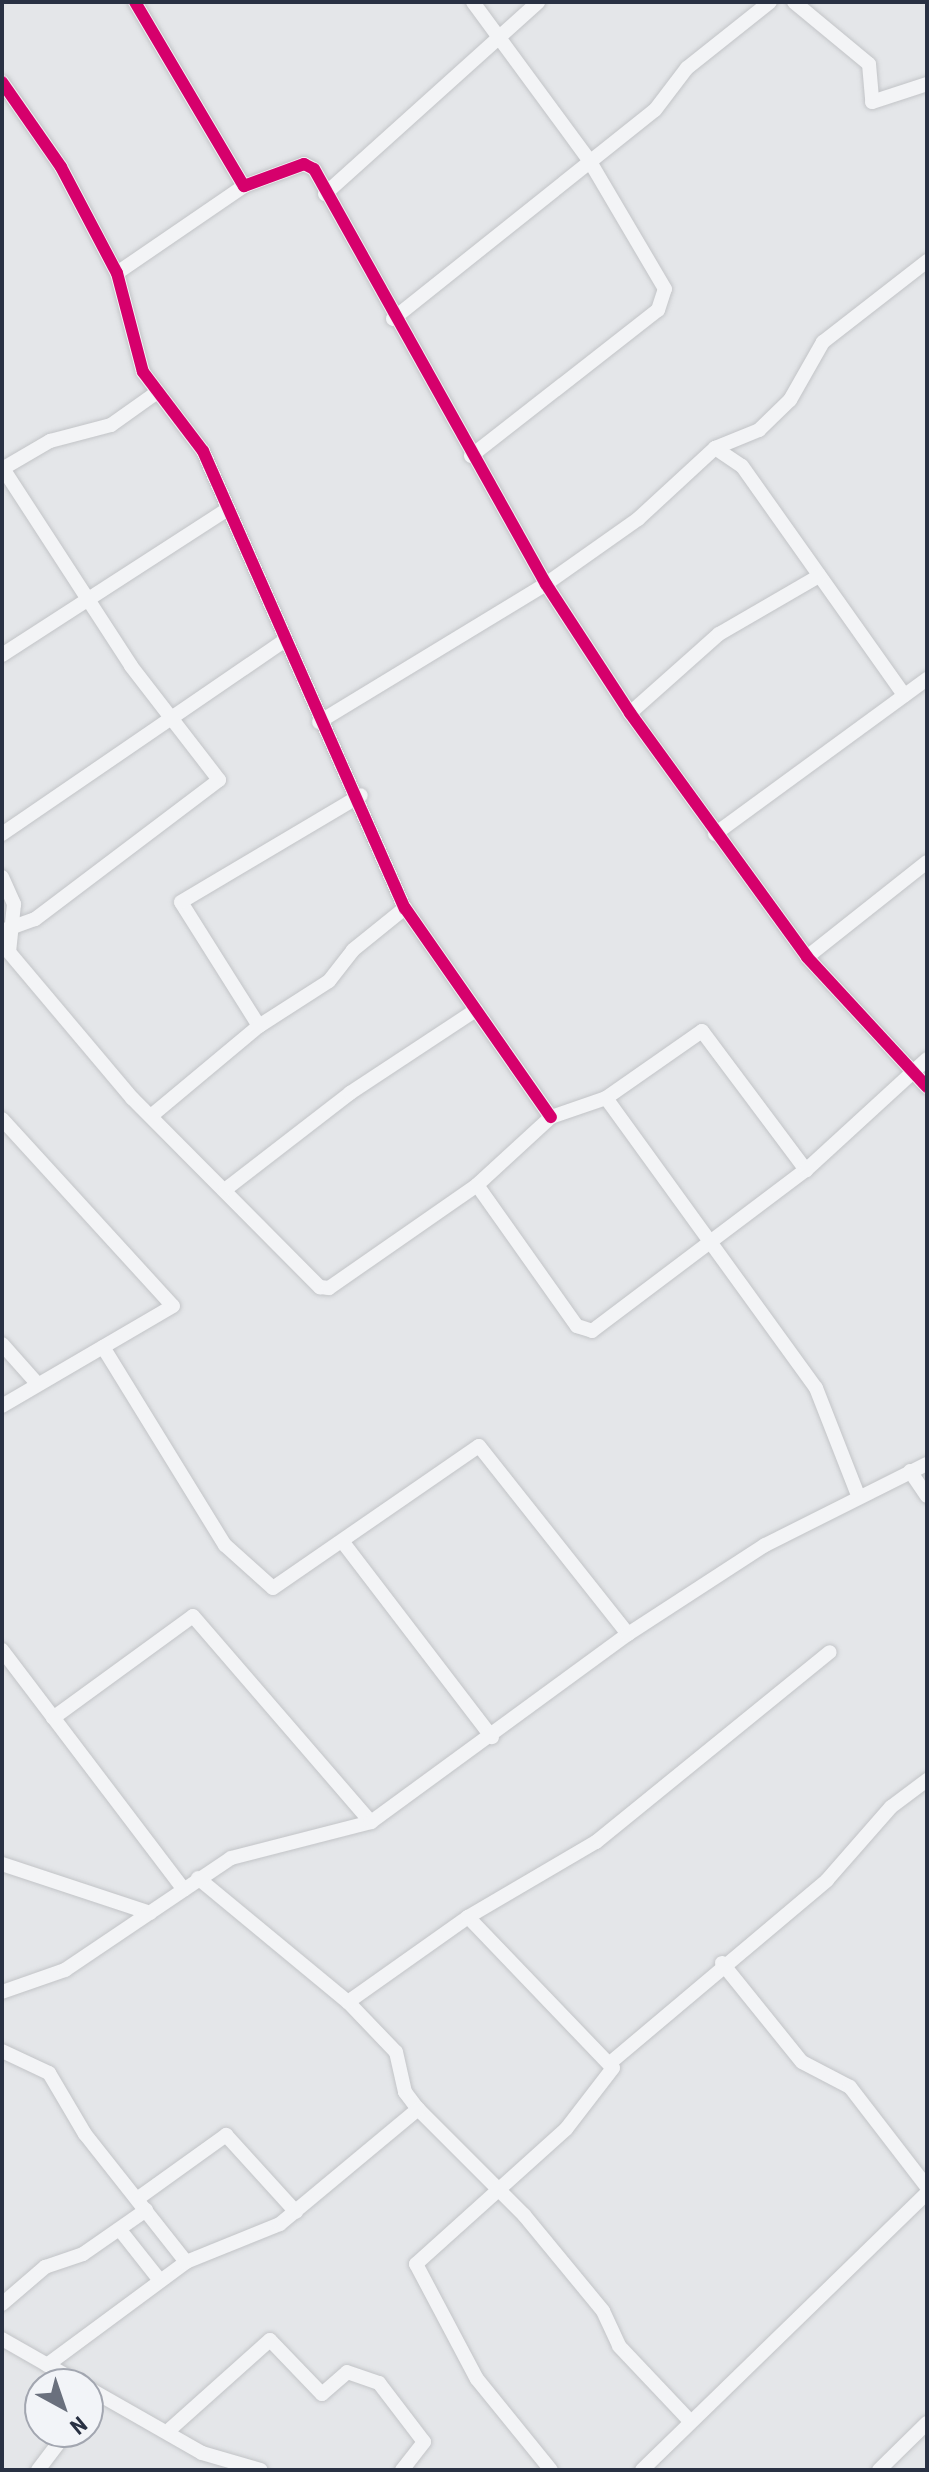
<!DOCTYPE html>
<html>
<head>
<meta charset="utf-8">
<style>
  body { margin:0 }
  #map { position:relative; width:929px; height:2472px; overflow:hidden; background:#e4e6e9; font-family:"Roboto Condensed",sans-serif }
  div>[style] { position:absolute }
  .roads { filter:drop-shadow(0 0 2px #c2c4c7) drop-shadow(0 0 2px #c2c4c7) }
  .minor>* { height:14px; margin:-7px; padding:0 7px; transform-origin:7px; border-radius:7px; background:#f3f4f6 }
  .cycleway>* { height:12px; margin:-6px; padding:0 6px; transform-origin:6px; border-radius:6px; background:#d6006c }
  span { translate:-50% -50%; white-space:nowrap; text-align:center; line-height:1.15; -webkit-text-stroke:7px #f2f4f8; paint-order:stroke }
  .frame { position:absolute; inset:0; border:4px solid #293143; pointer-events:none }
  .north { position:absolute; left:24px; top:2368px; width:80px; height:80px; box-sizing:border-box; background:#f2f4f8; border:2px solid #a2a6b0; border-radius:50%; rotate:140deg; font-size:22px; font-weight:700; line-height:32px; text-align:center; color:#293143 }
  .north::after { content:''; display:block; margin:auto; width:28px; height:36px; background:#6a707d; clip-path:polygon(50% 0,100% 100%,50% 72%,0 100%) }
</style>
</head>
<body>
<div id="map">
  <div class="roads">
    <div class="minor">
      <i style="left:135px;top:2px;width:214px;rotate:59.4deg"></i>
      <i style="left:244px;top:186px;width:64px;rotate:-20.1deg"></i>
      <i style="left:304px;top:164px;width:11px;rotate:27deg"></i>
      <i style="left:314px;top:169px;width:475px;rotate:60.8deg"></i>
      <i style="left:546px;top:584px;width:154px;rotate:56.9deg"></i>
      <i style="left:630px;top:713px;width:301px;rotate:54deg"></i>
      <i style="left:807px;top:957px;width:177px;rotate:47.3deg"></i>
      <i style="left:794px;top:2px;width:97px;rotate:39.6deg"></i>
      <i style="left:869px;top:64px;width:38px;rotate:85deg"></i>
      <i style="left:872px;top:102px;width:58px;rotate:-18.1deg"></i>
      <i style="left:2px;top:82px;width:103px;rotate:55.2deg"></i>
      <i style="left:61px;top:167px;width:120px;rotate:62.2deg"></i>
      <i style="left:117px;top:273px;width:102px;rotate:75.3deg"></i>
      <i style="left:143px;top:372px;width:99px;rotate:52.8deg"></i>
      <i style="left:203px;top:451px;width:500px;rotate:66.2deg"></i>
      <i style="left:405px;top:908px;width:255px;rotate:55.1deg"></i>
      <i style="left:325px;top:194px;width:287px;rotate:-42deg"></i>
      <i style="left:117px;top:273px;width:154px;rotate:-34.4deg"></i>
      <i style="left:393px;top:319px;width:335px;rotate:-38.6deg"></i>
      <i style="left:655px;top:110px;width:53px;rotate:-52.7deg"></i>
      <i style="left:687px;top:68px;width:106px;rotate:-38.5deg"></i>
      <i style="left:715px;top:448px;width:32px;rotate:34deg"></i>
      <i style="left:742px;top:466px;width:281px;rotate:54.7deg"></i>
      <i style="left:471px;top:456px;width:237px;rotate:-38deg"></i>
      <i style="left:658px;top:310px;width:22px;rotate:-72deg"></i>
      <i style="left:665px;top:289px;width:150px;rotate:-120.5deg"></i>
      <i style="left:589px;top:160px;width:196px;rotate:-126.3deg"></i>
      <i style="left:2px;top:467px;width:237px;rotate:57deg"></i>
      <i style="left:131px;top:666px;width:144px;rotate:52.3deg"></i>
      <i style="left:219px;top:780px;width:231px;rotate:142.9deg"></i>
      <i style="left:35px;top:919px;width:32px;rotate:160deg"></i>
      <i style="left:2px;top:469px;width:56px;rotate:-30.3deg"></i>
      <i style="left:50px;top:441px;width:63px;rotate:-14.7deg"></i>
      <i style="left:111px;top:425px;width:55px;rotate:-35.4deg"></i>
      <i style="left:2px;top:655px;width:265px;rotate:-32.9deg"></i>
      <i style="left:630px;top:713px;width:119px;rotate:-41.6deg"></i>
      <i style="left:719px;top:634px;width:116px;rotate:-30.1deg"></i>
      <i style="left:319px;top:722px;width:266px;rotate:-31.3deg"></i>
      <i style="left:546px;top:584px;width:113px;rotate:-35.2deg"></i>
      <i style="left:638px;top:519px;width:105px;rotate:-42.7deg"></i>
      <i style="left:715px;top:448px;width:48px;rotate:-22.2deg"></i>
      <i style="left:759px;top:430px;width:43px;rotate:-44.1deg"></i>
      <i style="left:790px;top:400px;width:67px;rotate:-60.4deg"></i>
      <i style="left:823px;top:342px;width:132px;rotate:-37.9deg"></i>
      <i style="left:2px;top:834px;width:342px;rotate:-34.4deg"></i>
      <i style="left:715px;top:834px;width:263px;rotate:-36.2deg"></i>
      <i style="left:2px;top:877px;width:30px;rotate:66deg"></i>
      <i style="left:14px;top:904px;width:48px;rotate:95.9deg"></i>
      <i style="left:9px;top:952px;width:191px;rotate:49.9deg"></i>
      <i style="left:132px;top:1098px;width:267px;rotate:45.2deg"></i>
      <i style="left:320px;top:1287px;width:9px;rotate:6deg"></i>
      <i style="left:329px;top:1288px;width:180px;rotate:-34.8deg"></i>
      <i style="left:477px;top:1185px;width:100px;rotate:-42.6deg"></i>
      <i style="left:551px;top:1117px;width:58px;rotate:-19.1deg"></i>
      <i style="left:606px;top:1098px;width:117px;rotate:-34.9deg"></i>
      <i style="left:702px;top:1031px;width:174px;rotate:53.2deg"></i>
      <i style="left:807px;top:957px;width:153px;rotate:-38.4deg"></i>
      <i style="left:259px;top:1026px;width:146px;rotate:-122.2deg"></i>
      <i style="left:181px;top:902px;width:209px;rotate:-30.7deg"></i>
      <i style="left:606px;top:1098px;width:358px;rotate:54.1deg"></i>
      <i style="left:816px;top:1388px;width:115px;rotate:68.6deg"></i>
      <i style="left:151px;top:1116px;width:141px;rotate:-39.8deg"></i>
      <i style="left:259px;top:1026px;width:83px;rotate:-32.7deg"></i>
      <i style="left:329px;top:981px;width:39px;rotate:-52deg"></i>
      <i style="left:353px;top:950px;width:67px;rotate:-38.9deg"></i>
      <i style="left:2px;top:1119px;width:253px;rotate:47.6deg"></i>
      <i style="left:173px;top:1306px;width:198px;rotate:149.7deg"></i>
      <i style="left:477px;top:1185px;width:173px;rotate:54.7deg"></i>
      <i style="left:577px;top:1326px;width:16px;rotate:18deg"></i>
      <i style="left:592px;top:1331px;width:268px;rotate:-37deg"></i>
      <i style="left:806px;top:1170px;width:164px;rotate:-42.5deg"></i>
      <i style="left:226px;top:1189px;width:157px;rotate:-37.7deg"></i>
      <i style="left:350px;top:1093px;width:151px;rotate:-33.4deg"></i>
      <i style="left:2px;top:1344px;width:50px;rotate:48.3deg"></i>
      <i style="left:103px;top:1347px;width:233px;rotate:58.4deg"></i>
      <i style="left:225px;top:1545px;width:64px;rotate:41.9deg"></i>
      <i style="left:273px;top:1588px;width:250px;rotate:-34.6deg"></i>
      <i style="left:479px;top:1446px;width:240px;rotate:51.6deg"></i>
      <i style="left:910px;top:1471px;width:30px;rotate:56deg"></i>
      <i style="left:345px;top:1545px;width:242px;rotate:52.6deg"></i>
      <i style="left:2px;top:1650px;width:301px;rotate:52.8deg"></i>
      <i style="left:53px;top:1718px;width:173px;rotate:-36.1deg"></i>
      <i style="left:193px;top:1616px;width:272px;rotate:49.2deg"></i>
      <i style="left:2px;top:1864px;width:156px;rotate:18.3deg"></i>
      <i style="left:198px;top:1878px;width:195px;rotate:39.6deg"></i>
      <i style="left:348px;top:2002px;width:69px;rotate:46.2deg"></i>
      <i style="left:396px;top:2052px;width:41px;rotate:77.3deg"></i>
      <i style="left:405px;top:2092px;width:21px;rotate:53deg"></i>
      <i style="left:418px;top:2109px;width:150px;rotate:45deg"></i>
      <i style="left:524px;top:2215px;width:124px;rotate:50.5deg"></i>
      <i style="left:603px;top:2311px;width:38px;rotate:65deg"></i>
      <i style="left:619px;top:2346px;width:103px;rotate:46.6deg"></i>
      <i style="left:468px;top:1917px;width:209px;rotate:46.2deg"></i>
      <i style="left:613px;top:2068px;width:77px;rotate:127.6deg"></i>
      <i style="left:566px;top:2129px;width:202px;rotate:138deg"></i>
      <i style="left:416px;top:2264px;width:130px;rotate:62.1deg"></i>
      <i style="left:477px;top:2379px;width:117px;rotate:50.9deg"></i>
      <i style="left:722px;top:1963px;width:127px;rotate:51.1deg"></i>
      <i style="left:802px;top:2062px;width:54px;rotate:27.5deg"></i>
      <i style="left:850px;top:2087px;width:126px;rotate:52.4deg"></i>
      <i style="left:2px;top:1992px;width:67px;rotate:-19.2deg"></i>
      <i style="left:65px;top:1970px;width:200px;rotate:-34deg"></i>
      <i style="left:231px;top:1858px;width:145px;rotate:-14.4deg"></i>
      <i style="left:371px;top:1822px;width:318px;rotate:-36.2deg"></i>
      <i style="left:628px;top:1634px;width:163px;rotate:-33deg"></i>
      <i style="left:765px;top:1545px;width:181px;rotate:-26.6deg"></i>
      <i style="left:348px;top:2002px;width:147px;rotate:-35.3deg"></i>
      <i style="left:468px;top:1917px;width:148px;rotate:-30.4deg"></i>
      <i style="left:596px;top:1842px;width:301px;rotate:-39.1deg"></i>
      <i style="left:2px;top:2051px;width:52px;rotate:25.1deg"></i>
      <i style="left:49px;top:2073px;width:71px;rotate:59.5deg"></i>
      <i style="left:85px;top:2134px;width:163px;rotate:51.7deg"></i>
      <i style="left:610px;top:2063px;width:284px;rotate:-40.1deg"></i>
      <i style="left:827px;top:1880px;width:97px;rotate:-48.8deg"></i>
      <i style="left:891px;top:1807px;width:45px;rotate:-36.9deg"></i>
      <i style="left:137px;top:2199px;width:110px;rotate:-35.7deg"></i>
      <i style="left:226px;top:2135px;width:104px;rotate:47.7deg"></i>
      <i style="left:120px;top:2230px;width:61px;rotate:51.6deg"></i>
      <i style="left:2px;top:2304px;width:57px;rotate:-40.7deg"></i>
      <i style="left:45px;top:2267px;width:40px;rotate:-18.9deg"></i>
      <i style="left:83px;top:2254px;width:77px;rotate:-34.9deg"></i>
      <i style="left:2px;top:2339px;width:91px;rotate:29.7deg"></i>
      <i style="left:47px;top:2365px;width:173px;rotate:-36.5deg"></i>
      <i style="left:186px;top:2262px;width:101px;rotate:-22deg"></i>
      <i style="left:280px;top:2224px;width:180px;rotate:-39.8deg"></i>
      <i style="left:88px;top:2388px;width:131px;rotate:29.7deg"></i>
      <i style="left:202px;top:2453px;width:61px;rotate:16.1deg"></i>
      <i style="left:167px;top:2432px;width:138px;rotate:-41.8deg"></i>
      <i style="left:270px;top:2340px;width:75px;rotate:46.1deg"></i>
      <i style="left:322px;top:2394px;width:33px;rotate:-41deg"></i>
      <i style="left:347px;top:2372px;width:34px;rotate:19deg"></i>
      <i style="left:379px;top:2383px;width:74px;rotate:52.7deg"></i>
      <i style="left:424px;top:2442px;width:36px;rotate:128deg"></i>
      <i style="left:38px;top:2470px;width:48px;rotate:-52.7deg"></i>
      <i style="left:642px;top:2470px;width:397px;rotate:-44.2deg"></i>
      <i style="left:879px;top:2470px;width:67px;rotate:-44.4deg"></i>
    </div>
  </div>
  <div class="cycleway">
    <i style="left:135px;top:2px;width:214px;rotate:59.4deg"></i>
    <i style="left:244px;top:186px;width:64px;rotate:-20.1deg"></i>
    <i style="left:304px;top:164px;width:11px;rotate:27deg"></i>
    <i style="left:314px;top:169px;width:475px;rotate:60.8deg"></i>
    <i style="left:546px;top:584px;width:154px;rotate:56.9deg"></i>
    <i style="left:630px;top:713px;width:301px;rotate:54deg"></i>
    <i style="left:807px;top:957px;width:177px;rotate:47.3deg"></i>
    <i style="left:2px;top:82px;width:103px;rotate:55.2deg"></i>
    <i style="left:61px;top:167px;width:120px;rotate:62.2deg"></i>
    <i style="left:117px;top:273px;width:102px;rotate:75.3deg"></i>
    <i style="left:143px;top:372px;width:99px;rotate:52.8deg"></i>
    <i style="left:203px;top:451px;width:500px;rotate:66.2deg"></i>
    <i style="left:405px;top:908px;width:255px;rotate:55.1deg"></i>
  </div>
  <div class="frame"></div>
  <div class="north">N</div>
</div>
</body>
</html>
